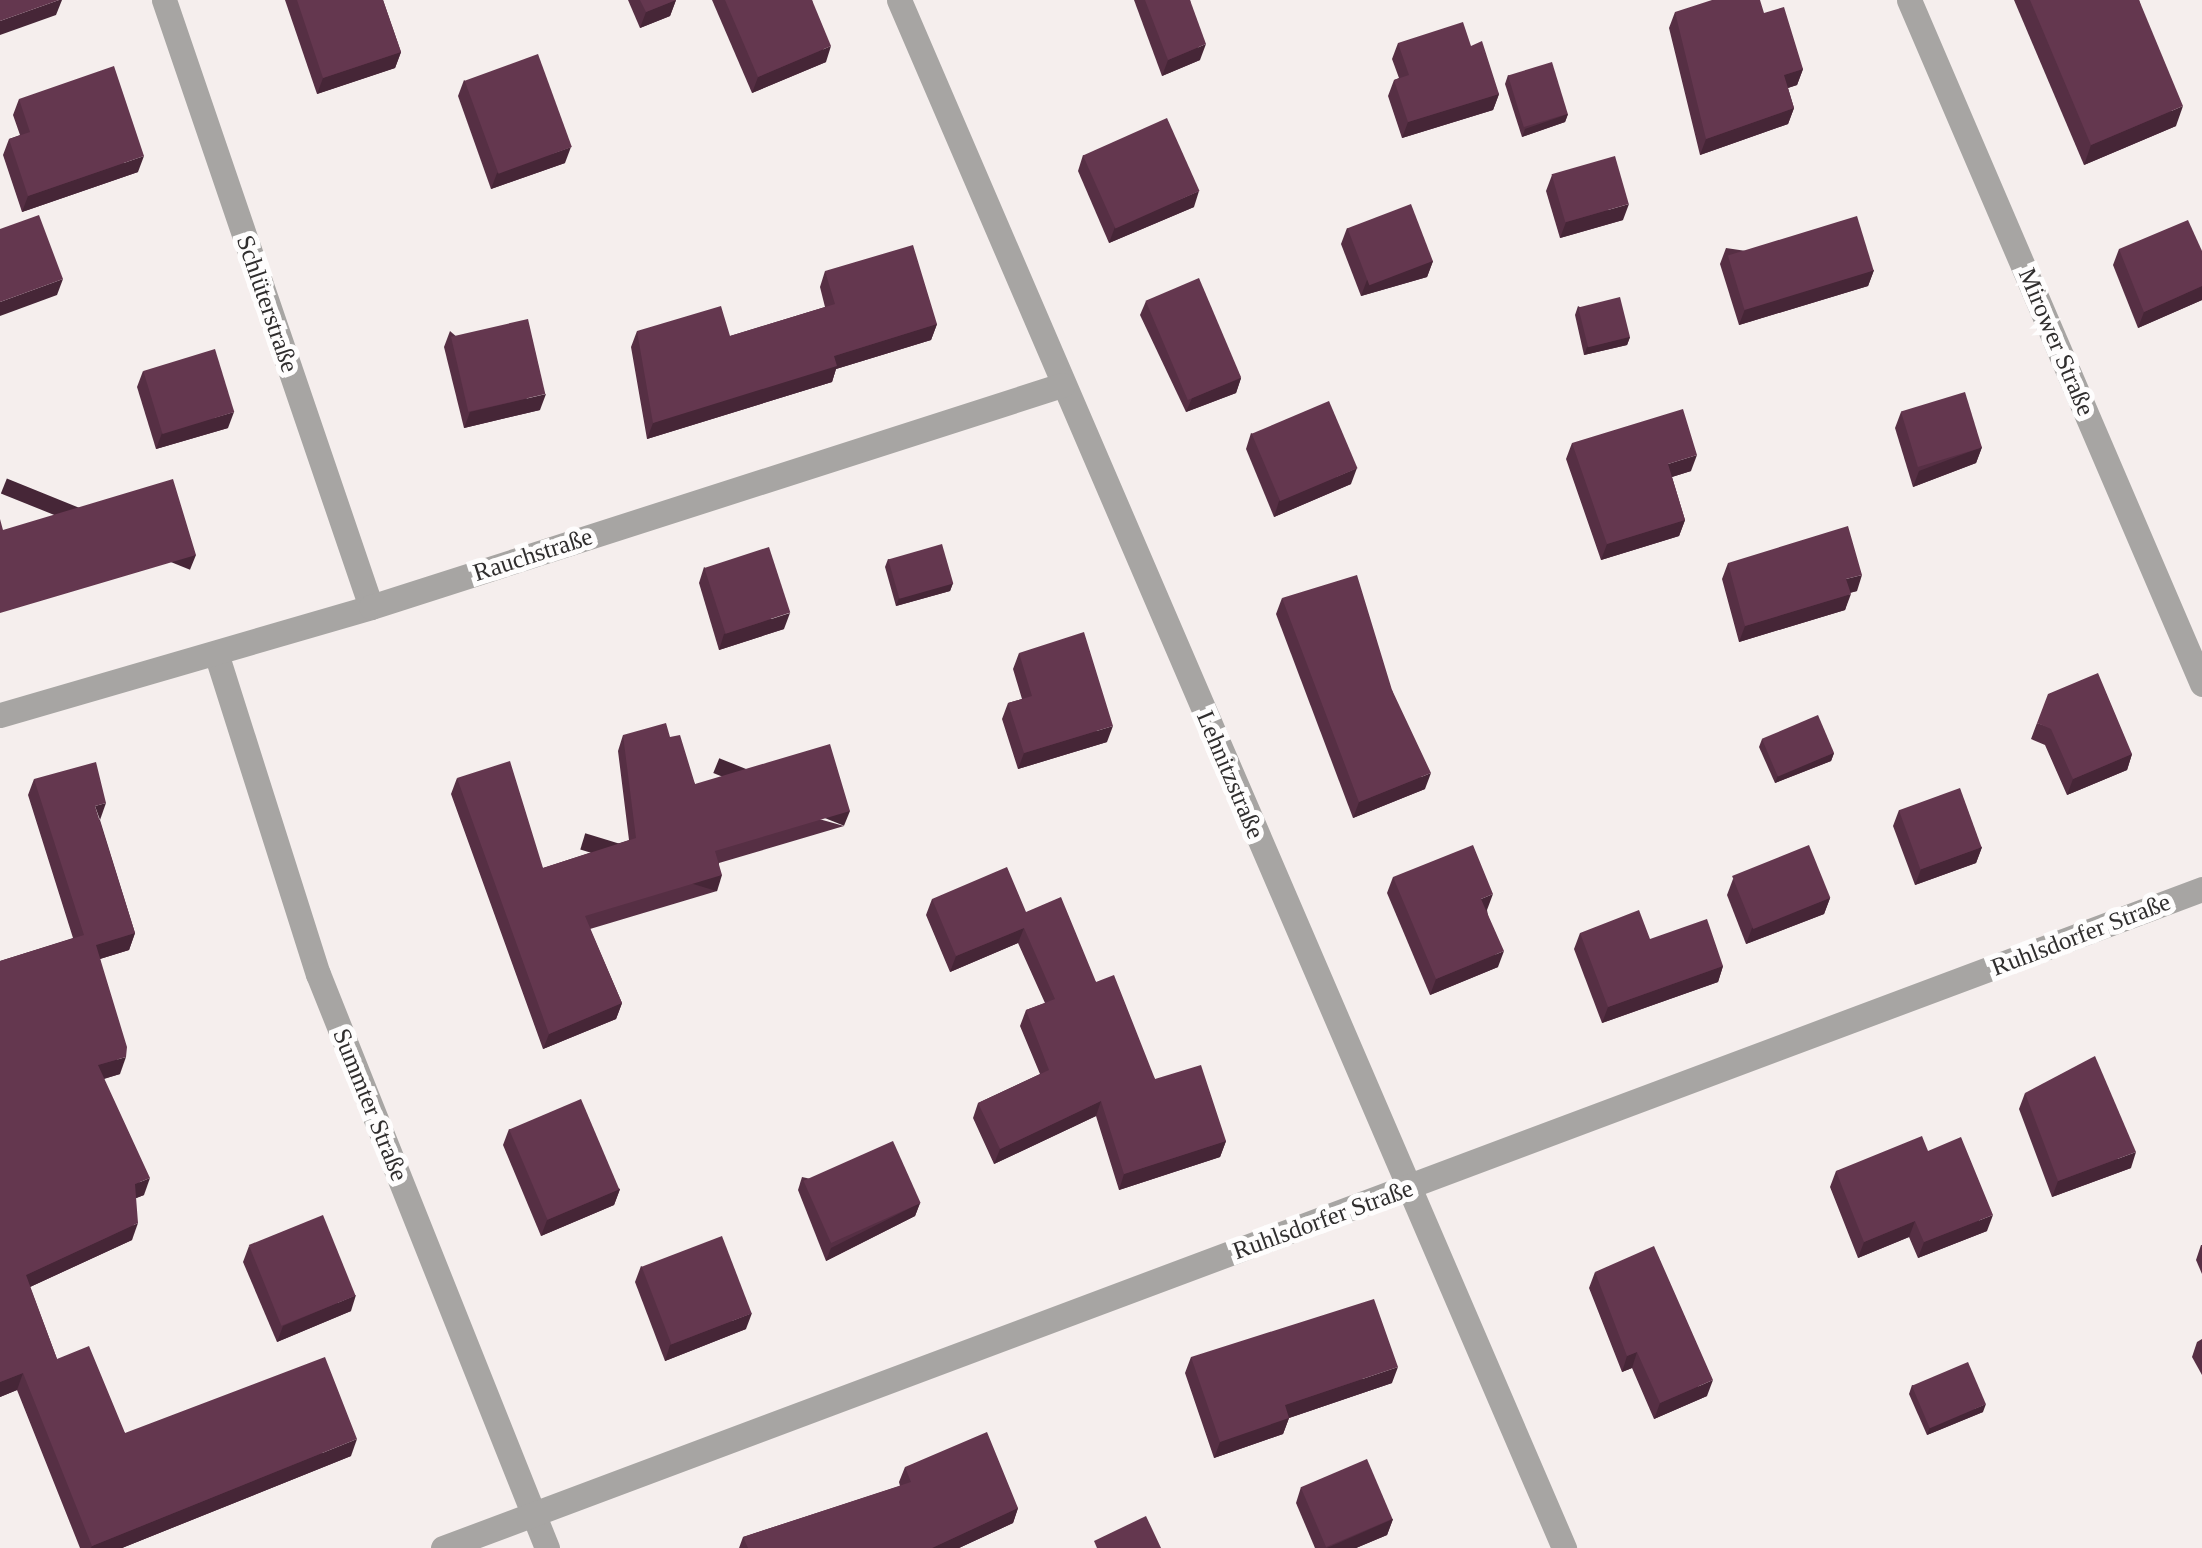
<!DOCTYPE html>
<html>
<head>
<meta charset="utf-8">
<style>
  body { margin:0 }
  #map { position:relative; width:2202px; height:1548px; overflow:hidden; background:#f5eeed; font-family:Georgia,serif }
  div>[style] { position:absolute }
  .street>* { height:25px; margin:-12.5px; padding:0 12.5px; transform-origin:12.5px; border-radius:12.5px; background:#a7a5a3 }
  .wall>* { inset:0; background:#562f44 }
  .shaded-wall>* { inset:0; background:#462637; transform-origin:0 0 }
  .building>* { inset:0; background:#64374f; transform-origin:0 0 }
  span { translate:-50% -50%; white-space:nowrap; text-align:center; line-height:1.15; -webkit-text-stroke:10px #fefdfd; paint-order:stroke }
  .street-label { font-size:25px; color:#302e2e }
</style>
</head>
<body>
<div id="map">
  <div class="street">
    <i style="left:164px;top:0;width:641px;rotate:71.17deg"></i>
    <i style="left:899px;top:0;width:1685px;rotate:66.75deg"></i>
    <i style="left:1909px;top:0;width:744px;rotate:66.81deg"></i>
    <i style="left:216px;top:653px;width:337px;rotate:72.4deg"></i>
    <i style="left:318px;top:974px;width:618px;rotate:68.25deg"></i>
    <i style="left:0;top:715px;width:386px;rotate:-16.2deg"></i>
    <i style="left:371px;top:607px;width:726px;rotate:-17.81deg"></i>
    <i style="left:443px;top:1548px;width:1878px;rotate:-20.54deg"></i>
  </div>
  <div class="wall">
    <i style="clip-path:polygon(285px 0,383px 0,401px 52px,395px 68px,317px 94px)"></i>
    <i style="clip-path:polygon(628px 0,676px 0,670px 16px,640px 28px)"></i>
    <i style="clip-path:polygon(712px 0,812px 0,826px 62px,752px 93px)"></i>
    <i style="clip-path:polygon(1134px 0,1190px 0,1200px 60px,1162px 76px)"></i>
    <i style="clip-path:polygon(2014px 0,2139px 0,2176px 126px,2084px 165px)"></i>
    <i style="clip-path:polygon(1675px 12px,1764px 13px,1803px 69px,1797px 85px,1788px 88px,1794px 108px,1788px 124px,1700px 155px,1669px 28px)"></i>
    <i style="clip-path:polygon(1398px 43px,1471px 46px,1499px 94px,1493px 110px,1402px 138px,1388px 96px,1394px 80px,1399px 78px,1392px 59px)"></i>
    <i style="clip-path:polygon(1508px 75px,1568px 114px,1565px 122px,1522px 137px,1505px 84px)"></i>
    <i style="clip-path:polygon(464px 80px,565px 163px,491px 189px,458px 96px)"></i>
    <i style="clip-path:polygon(19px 99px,138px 172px,22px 212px,3px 155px,9px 139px,20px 135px,13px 115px)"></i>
    <i style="clip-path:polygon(1083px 155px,1194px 207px,1109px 243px,1078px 171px)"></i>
    <i style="clip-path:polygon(1552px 175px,1623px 220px,1560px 238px,1546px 191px)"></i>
    <i style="clip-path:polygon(1347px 228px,1433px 261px,1427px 277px,1361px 296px,1341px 244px)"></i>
    <i style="clip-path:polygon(1726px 248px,1874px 270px,1868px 286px,1739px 325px,1720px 264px)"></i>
    <i style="clip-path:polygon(2119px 249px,2202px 251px,2202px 300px,2138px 328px,2113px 265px)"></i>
    <i style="clip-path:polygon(825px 271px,937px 324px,931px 340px,836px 369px,832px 382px,647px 439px,631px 347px,637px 331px,730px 336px,825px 307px,820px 287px)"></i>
    <i style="clip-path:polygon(1146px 301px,1241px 378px,1236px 393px,1186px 412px,1140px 315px)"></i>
    <i style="clip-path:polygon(1578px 306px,1630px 337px,1627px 345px,1584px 355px,1575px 315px)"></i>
    <i style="clip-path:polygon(450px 331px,540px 410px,464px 428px,444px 347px)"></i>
    <i style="clip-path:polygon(143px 371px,228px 428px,156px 449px,137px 387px)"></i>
    <i style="clip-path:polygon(1901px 412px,1982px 447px,1976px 463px,1913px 487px,1895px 428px)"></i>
    <i style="clip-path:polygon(1251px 433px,1351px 484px,1274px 517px,1246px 449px)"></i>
    <i style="clip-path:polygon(1572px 443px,1691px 471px,1672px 477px,1685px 520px,1679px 536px,1601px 560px,1566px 459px)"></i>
    <i style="clip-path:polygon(888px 559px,953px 583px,950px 591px,896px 606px,885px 567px)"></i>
    <i style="clip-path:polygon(1728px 563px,1857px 591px,1850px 593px,1845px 610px,1739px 642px,1722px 579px)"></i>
    <i style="clip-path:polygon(704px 567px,784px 629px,719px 650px,699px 583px)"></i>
    <i style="clip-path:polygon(1282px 598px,1392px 690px,1425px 789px,1353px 818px,1276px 614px)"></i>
    <i style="clip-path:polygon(1019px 653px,1107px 742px,1018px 769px,1002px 719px,1008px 703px,1022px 699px,1013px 669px)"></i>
    <i style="clip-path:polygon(2037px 723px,2132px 754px,2127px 770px,2067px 795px,2045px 745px,2031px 739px)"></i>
    <i style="clip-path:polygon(623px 735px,670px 737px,695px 784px,844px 826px,719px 863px,717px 891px,590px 929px,622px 1003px,616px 1019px,543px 1049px,451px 794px,457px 778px,543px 868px,629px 840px,618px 751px)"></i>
    <i style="clip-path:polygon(1762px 739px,1834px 753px,1831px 761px,1775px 783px,1759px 747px)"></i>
    <i style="clip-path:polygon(34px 779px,100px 820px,135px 933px,129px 950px,100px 959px,120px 1074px,104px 1079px,144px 1195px,136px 1198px,132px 1240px,30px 1287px,57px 1359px,125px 1433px,351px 1456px,122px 1548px,80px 1548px,17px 1390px,0 1397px,0 961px,73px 938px,28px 795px)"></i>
    <i style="clip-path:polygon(1899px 810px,1982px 847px,1976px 863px,1915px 885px,1893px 826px)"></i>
    <i style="clip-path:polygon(1393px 877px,1487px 910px,1498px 967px,1430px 995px,1387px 893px)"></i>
    <i style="clip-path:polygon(1733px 879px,1830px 898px,1824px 914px,1746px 944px,1727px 895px)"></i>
    <i style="clip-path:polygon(932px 899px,1026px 912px,1096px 982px,1155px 1079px,1226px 1141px,1220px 1157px,1119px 1190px,1096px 1116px,994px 1164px,973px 1118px,978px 1103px,1040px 1074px,1020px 1026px,1026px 1010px,1045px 1003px,1018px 943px,950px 972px,926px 915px)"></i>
    <i style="clip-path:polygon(1580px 933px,1650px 939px,1723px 966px,1718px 982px,1602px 1023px,1574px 949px)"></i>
    <i style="clip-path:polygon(2025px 1093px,2131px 1168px,2052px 1197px,2019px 1109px)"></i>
    <i style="clip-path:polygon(509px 1129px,620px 1189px,614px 1205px,541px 1236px,503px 1145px)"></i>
    <i style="clip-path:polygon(1928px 1151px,1987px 1231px,1918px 1258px,1909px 1237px,1858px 1258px,1830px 1187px,1836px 1171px)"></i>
    <i style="clip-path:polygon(802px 1177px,920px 1203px,915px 1216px,826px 1261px,798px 1190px)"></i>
    <i style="clip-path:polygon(2201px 1245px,2202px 1245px,2202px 1274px,2196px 1260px)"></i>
    <i style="clip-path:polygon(249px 1246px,351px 1311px,277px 1342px,243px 1262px)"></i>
    <i style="clip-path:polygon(641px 1266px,746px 1329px,665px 1361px,635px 1282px)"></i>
    <i style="clip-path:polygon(1595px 1272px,1707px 1396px,1654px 1419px,1632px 1368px,1622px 1372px,1589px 1288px)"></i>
    <i style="clip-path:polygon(2202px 1339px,2202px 1375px,2192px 1357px,2197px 1342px)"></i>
    <i style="clip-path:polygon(1191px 1357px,1392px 1383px,1289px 1418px,1283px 1434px,1214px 1458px,1185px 1373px)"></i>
    <i style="clip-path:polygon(1912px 1385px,1983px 1412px,1927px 1435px,1909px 1394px)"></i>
    <i style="clip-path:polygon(905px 1467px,1018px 1508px,1013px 1523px,959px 1548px,739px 1548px,743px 1537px,900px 1486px,899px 1482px)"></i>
    <i style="clip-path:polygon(1301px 1487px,1393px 1519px,1387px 1535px,1356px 1548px,1315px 1548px,1296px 1503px)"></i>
  </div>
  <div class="shaded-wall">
    <i style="clip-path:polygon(59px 0,62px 0,56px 15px,0 35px,0 21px)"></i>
    <i style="clip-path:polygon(676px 0,670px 16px,640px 28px,646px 12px)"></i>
    <i style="clip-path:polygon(1206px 44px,1200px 60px,1162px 76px,1168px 60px)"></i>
    <i style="clip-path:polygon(831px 46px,826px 62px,752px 93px,758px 77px)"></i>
    <i style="clip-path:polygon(401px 52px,395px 68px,317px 94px,323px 78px)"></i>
    <i style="clip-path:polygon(1803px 69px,1797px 85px,1778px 91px,1784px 75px)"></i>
    <i style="clip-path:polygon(1499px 94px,1493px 110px,1402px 138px,1408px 122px)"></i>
    <i style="clip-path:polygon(2183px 106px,2176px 126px,2084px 165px,2091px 145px)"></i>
    <i style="clip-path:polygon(1794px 108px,1788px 124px,1700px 155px,1706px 139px)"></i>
    <i style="clip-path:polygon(1568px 114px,1565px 122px,1522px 137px,1525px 129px)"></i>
    <i style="clip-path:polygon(571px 147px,565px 163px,491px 189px,497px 173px)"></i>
    <i style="clip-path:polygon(144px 156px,138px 172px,22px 212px,28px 196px)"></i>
    <i style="clip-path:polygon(1199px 191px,1194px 207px,1109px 243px,1115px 227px)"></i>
    <i style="clip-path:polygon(1629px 204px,1623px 220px,1560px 238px,1566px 222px)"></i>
    <i style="clip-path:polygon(1433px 261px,1427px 277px,1361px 296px,1367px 280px)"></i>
    <i style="clip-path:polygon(1874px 270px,1868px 286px,1739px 325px,1745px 309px)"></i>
    <i style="clip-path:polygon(63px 279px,57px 295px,0 316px,0 302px)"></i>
    <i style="clip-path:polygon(2202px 286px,2202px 300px,2138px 328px,2144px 312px)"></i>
    <i style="clip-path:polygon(937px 324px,931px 340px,836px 369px,832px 382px,647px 439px,653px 423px,834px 356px)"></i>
    <i style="clip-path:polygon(1630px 337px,1627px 345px,1584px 355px,1587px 347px)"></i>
    <i style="clip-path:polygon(1241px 378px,1236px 393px,1186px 412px,1192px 398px)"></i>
    <i style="clip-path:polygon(546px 394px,540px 410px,464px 428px,470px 412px)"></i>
    <i style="clip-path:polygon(234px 412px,228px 428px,156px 449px,162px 433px)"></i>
    <i style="clip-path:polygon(1982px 447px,1976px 463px,1913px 487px,1919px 471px)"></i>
    <i style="clip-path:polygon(1697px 455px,1691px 471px,1662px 480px,1668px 464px)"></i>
    <i style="clip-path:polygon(1357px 468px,1351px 484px,1274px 517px,1279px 501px)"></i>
    <i style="clip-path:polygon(1685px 520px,1679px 536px,1601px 560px,1607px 544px)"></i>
    <i style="left:196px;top:555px;width:16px;height:204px;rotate:112deg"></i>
    <i style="clip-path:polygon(1862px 575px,1857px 591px,1840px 595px,1846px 579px)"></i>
    <i style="clip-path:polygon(953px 583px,950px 591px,896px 606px,899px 598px)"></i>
    <i style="clip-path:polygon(1851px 594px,1845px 610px,1739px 642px,1745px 626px)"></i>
    <i style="clip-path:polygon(790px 613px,784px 629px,719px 650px,724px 634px)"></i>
    <i style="clip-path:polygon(1113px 726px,1107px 742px,1018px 769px,1024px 753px)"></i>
    <i style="clip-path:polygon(1834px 753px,1831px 761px,1775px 783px,1778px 775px)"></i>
    <i style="clip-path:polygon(2132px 754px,2127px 770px,2067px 795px,2073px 779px)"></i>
    <i style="clip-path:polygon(1431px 773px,1425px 789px,1353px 818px,1359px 802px)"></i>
    <i style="clip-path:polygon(106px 803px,100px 820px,95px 806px)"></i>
    <i style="left:850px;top:811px;width:16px;height:141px;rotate:112deg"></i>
    <i style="clip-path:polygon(1982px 847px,1976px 863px,1915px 885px,1921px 869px)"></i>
    <i style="left:722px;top:875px;width:17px;height:143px;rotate:107deg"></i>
    <i style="clip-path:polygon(1493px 894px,1487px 910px,1475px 915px,1481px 899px)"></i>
    <i style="clip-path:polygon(1830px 898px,1824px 914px,1746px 944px,1752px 928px)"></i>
    <i style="clip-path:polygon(1024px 928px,1018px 943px,950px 972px,956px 956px)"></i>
    <i style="clip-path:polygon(135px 933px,129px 950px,90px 962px,96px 945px)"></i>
    <i style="clip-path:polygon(1504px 951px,1498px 967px,1430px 995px,1436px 979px)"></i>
    <i style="clip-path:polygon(1723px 966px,1718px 982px,1602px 1023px,1608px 1007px)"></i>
    <i style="clip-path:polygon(622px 1003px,616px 1019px,543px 1049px,549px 1034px)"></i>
    <i style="clip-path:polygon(126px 1057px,120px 1074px,92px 1082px,98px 1065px)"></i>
    <i style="clip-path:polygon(1101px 1101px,1096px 1116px,994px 1164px,1000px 1149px)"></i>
    <i style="clip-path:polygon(1226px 1141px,1220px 1157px,1119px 1190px,1124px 1174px)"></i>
    <i style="clip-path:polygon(2136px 1152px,2131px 1168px,2052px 1197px,2058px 1181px)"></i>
    <i style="clip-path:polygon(150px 1178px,144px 1195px,129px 1201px,135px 1184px)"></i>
    <i style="clip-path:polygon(620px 1189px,614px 1205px,541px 1236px,547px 1220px)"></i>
    <i style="clip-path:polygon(920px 1203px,915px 1216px,826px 1261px,831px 1248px)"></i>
    <i style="clip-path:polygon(1993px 1215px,1987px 1231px,1918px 1258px,1924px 1242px)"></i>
    <i style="clip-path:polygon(1915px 1221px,1909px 1237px,1858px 1258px,1864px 1242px)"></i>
    <i style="clip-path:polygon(138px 1223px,132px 1240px,19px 1292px,26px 1275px)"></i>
    <i style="clip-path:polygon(356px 1295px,351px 1311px,277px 1342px,283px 1326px)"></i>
    <i style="clip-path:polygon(752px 1313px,746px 1329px,665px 1361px,670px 1345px)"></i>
    <i style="clip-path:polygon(1637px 1352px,1632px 1368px,1622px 1372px,1627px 1356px)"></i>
    <i style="clip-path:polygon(1398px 1367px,1392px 1383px,1289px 1418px,1283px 1434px,1214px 1458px,1220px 1442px,1285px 1405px)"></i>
    <i style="clip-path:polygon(23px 1373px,17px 1390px,0 1397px,0 1382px)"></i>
    <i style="clip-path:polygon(1713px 1380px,1707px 1396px,1654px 1419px,1660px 1403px)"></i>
    <i style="clip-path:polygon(1986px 1404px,1983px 1412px,1927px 1435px,1930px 1427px)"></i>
    <i style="clip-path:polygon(357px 1439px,351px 1456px,122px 1548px,91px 1548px,92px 1546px)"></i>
    <i style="clip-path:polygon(1018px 1508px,1013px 1523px,959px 1548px,932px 1548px)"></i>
    <i style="clip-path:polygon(1393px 1519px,1387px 1535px,1356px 1548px,1327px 1548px)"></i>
  </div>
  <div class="building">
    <i style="clip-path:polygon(0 0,59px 0,0 21px)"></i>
    <i style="clip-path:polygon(297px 0,383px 0,401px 52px,323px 78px)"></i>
    <i style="clip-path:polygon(640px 0,676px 0,646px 12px)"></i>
    <i style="clip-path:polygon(725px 0,812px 0,831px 46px,758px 77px)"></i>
    <i style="clip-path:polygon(1145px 0,1190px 0,1206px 44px,1168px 60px)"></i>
    <i style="clip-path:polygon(1712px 0,1760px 0,1764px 13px,1784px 7px,1803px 69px,1784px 75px,1794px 108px,1706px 139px,1675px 12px)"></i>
    <i style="clip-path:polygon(2030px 0,2139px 0,2183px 106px,2091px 145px)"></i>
    <i style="clip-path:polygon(1463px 22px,1471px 46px,1482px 41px,1499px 94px,1408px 122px,1394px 80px,1409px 75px,1398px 43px)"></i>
    <i style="left:538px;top:54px;width:99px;height:78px;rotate:70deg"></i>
    <i style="left:1552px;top:62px;width:54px;height:46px;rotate:73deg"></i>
    <i style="clip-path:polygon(114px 66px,144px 156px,28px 196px,9px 139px,30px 132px,19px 99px)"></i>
    <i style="left:1167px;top:118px;width:80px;height:92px;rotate:66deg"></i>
    <i style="left:1615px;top:156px;width:50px;height:66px;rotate:74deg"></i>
    <i style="left:1411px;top:204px;width:61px;height:68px;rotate:69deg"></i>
    <i style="clip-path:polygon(39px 215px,63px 279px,0 302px,0 229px)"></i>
    <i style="left:1857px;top:216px;width:57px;height:135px;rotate:73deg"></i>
    <i style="clip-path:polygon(2188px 220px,2202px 251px,2202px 286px,2144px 312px,2119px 249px)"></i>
    <i style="clip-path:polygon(913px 245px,937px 324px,834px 356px,837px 366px,653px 423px,637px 331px,721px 306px,730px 336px,835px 304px,825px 271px)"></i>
    <i style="left:1199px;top:278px;width:108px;height:58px;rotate:67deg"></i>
    <i style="left:1620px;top:297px;width:41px;height:43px;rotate:76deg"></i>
    <i style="left:528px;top:319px;width:77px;height:79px;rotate:77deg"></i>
    <i style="left:215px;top:349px;width:66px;height:75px;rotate:73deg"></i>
    <i style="left:1965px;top:392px;width:58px;height:67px;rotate:73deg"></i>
    <i style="left:1329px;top:401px;width:73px;height:84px;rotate:67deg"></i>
    <i style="clip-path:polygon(1683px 409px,1697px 455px,1668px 464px,1685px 520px,1607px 544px,1572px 443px)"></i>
    <i style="clip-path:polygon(173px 479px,196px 555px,0 613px,0 519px,3px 530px)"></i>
    <i style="clip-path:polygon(1848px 526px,1862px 575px,1846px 579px,1851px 594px,1745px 626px,1728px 563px)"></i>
    <i style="left:942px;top:544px;width:41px;height:56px;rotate:74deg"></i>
    <i style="left:769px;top:547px;width:69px;height:68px;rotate:72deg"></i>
    <i style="clip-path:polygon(1357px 575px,1392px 690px,1431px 773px,1359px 802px,1282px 598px)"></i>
    <i style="clip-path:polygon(1084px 632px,1113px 726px,1024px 753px,1008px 703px,1032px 696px,1019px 653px)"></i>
    <i style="clip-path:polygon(2098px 673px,2132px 754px,2073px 779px,2051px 729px,2037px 723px,2048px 694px)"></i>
    <i style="left:1818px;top:715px;width:41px;height:61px;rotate:67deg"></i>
    <i style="clip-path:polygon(666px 723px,670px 737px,680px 735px,695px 784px,830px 744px,850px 811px,715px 851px,722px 875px,585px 916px,622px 1003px,549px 1034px,457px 778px,510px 761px,543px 868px,636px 838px,623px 735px)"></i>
    <i style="clip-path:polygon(96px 762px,106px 803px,95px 806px,135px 933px,96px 945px,127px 1047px,126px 1057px,98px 1065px,150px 1178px,135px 1184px,138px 1223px,26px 1275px,57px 1359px,89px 1346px,125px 1433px,325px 1357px,357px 1439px,92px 1546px,23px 1373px,0 1382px,0 961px,84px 935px,34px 779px)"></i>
    <i style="left:1960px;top:788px;width:63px;height:65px;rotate:70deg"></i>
    <i style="clip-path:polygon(1473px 845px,1493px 894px,1481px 899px,1504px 951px,1436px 979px,1393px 877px)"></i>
    <i style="left:1809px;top:845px;width:57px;height:83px;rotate:68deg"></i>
    <i style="clip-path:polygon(1007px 867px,1026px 912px,1061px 897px,1096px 982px,1114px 975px,1155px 1079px,1201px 1065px,1226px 1141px,1124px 1174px,1101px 1101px,1000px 1149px,978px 1103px,1049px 1070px,1026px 1010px,1055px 999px,1024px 928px,956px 956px,932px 899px)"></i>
    <i style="clip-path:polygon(1639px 910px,1650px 939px,1707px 919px,1723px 966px,1608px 1007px,1580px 933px)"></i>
    <i style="clip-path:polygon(2095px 1056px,2136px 1152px,2058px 1181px,2025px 1093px)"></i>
    <i style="left:581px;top:1099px;width:98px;height:78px;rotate:67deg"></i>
    <i style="clip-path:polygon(1922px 1136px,1928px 1151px,1961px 1137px,1993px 1215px,1924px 1242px,1915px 1221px,1864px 1242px,1836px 1171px)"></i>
    <i style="left:893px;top:1141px;width:68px;height:98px;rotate:66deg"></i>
    <i style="left:323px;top:1215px;width:87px;height:80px;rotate:68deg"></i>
    <i style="left:722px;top:1236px;width:83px;height:86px;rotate:69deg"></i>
    <i style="clip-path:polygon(1654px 1246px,1713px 1380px,1660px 1403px,1637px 1352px,1627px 1356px,1595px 1272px)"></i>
    <i style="clip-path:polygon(1374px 1299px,1398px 1367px,1285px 1405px,1289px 1418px,1220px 1442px,1191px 1357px)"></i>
    <i style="left:1968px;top:1362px;width:46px;height:61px;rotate:67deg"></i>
    <i style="clip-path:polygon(987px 1432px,1018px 1508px,932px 1548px,748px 1548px,743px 1537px,911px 1482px,905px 1467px)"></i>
    <i style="left:1367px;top:1459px;width:65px;height:72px;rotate:67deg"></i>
    <i style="clip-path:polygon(1146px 1516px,1161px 1548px,1097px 1548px,1094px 1541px)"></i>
  </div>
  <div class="street-label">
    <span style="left:267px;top:304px;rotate:71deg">Schlüterstraße</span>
    <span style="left:2056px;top:342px;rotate:67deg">Mirower Straße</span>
    <span style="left:533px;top:555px;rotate:-18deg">Rauchstraße</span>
    <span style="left:1230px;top:775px;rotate:67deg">Lehnitzstraße</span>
    <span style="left:2081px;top:935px;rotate:-21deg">Ruhlsdorfer Straße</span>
    <span style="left:370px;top:1105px;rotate:68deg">Summter Straße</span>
    <span style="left:1323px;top:1220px;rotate:-20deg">Ruhlsdorfer Straße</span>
  </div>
</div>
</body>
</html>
